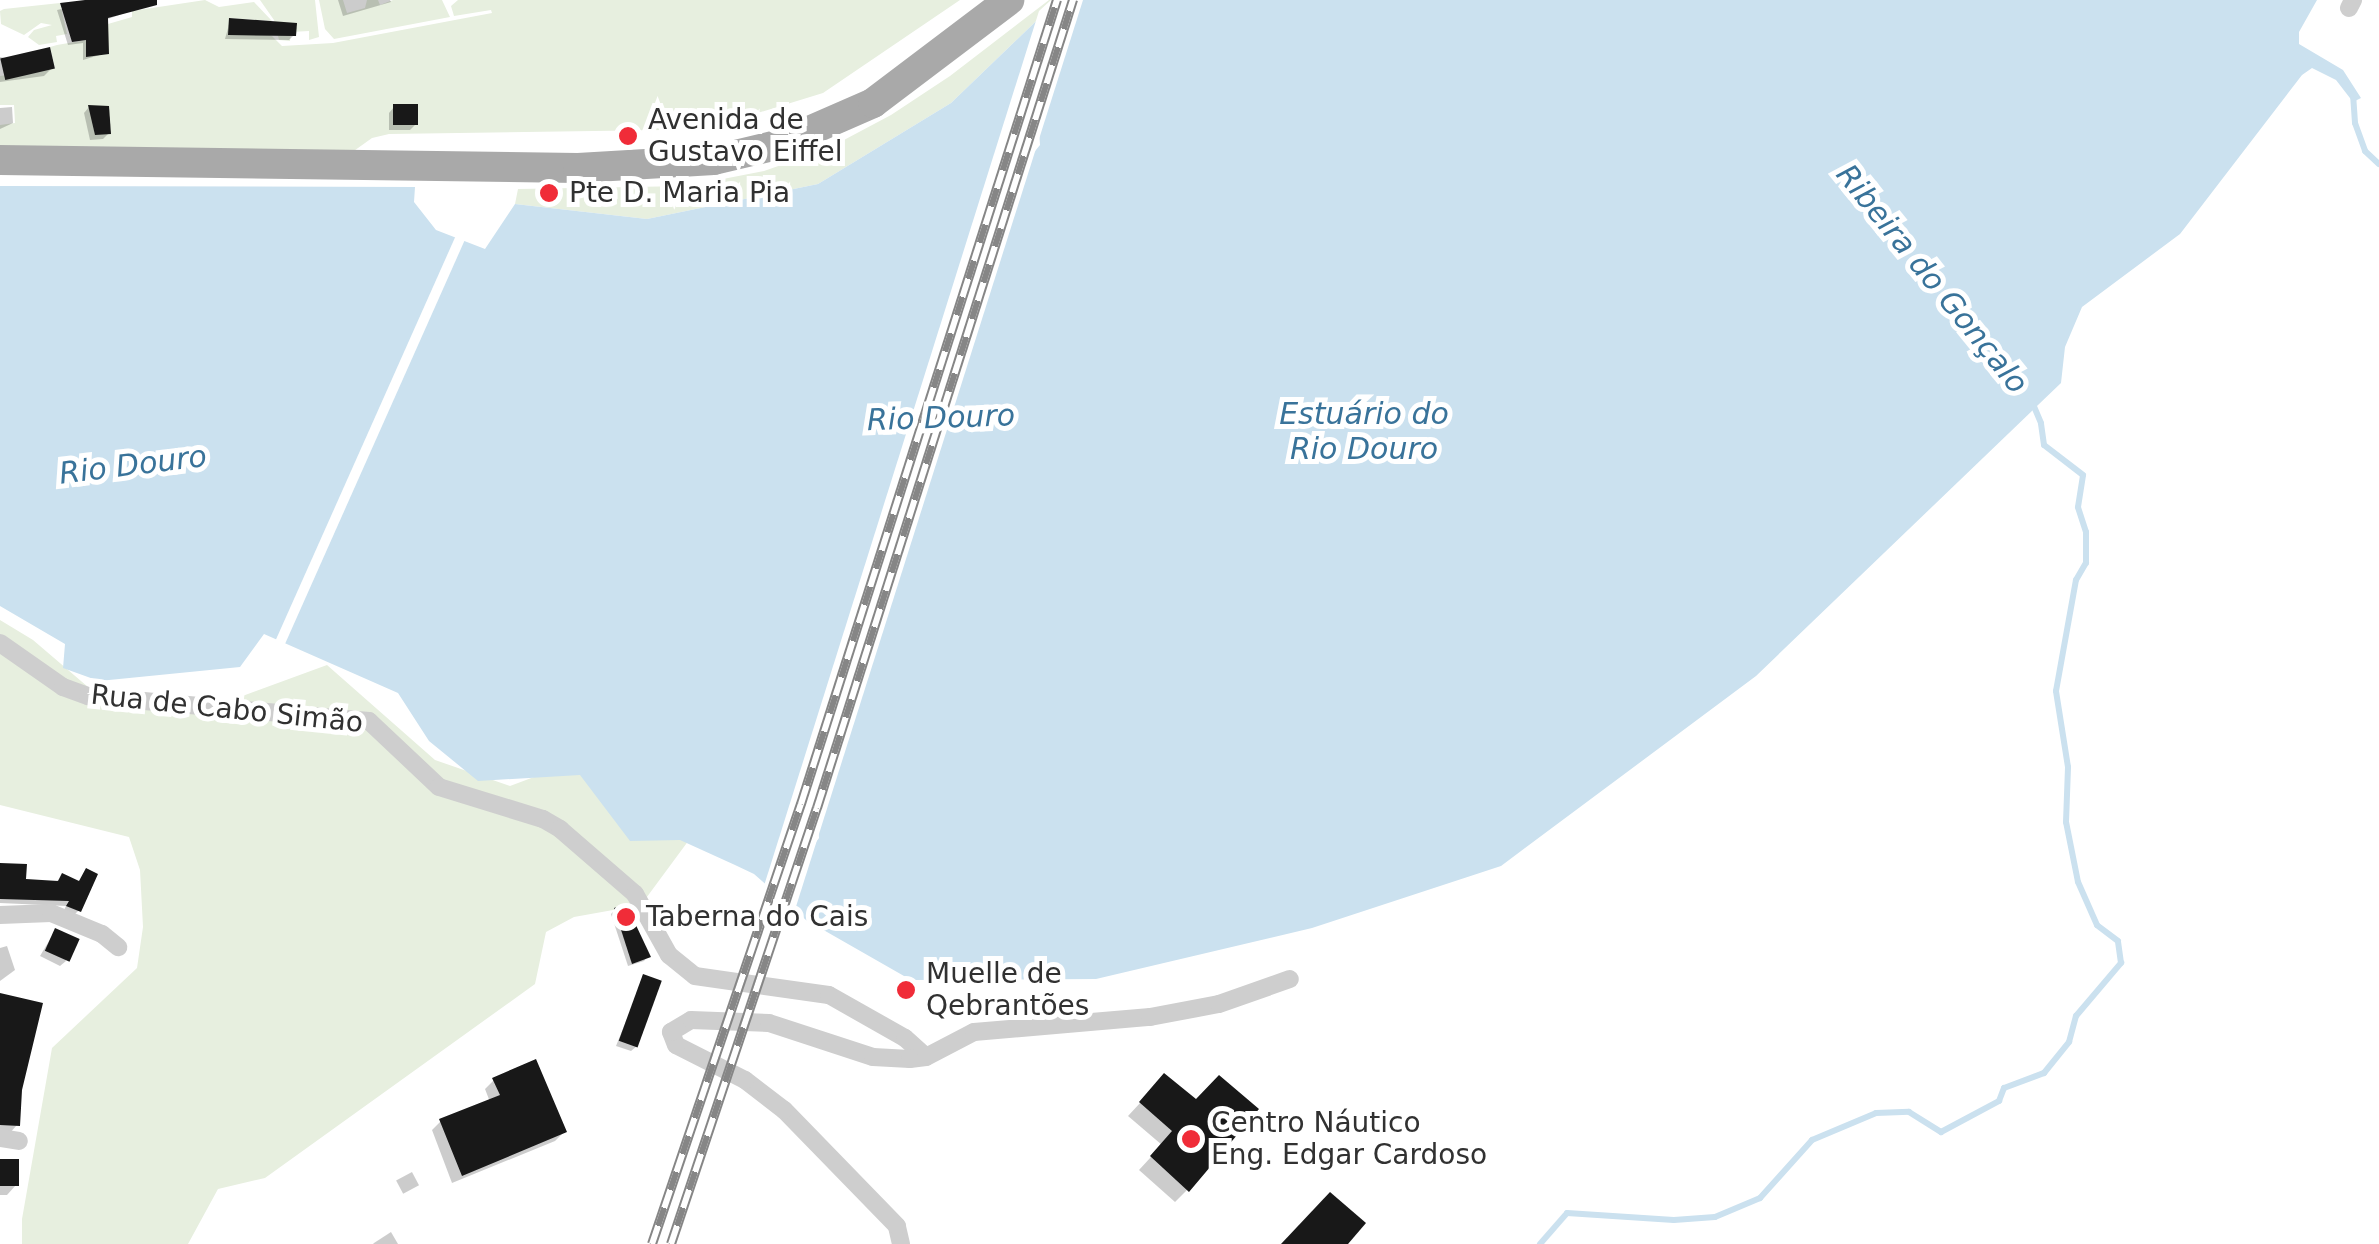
<!DOCTYPE html>
<html>
<head>
<meta charset="utf-8">
<style>
  body { margin:0 }
  #map { position:relative; width:2379px; height:1244px; overflow:hidden; background:#fff; font-family:"DejaVu Sans",sans-serif }
  div>[style] { position:absolute }
  .green>* { inset:0; background:#e7efdf }
  .water>* { inset:0; background:#cbe1ef }
  .pier>* { inset:0; background:#fff; transform-origin:0 0 }
  .shadow>* { inset:0; background:#0003; transform-origin:0 0 }
  .stream>* { height:6px; margin:-3px; padding:0 3px; transform-origin:3px; border-radius:3px; background:#cbe1ef }
  .building>* { inset:0; background:#181818; transform-origin:0 0 }
  .minor>* { height:18px; margin:-9px; padding:0 9px; transform-origin:9px; border-radius:9px; background:#cecece }
  .primary>* { height:30px; margin:-15px; padding:0 15px; transform-origin:15px; border-radius:15px; background:#a9a9a9 }
  .rail>* { height:10px; margin-top:-5px; transform-origin:0; background:repeating-linear-gradient(90deg,#fff 0 19px,#868686 0 38px); box-sizing:border-box; border-block:2px solid #868686 }
  .dots>* { width:28px; height:28px; translate:-50% -50%; box-sizing:border-box; border:5px solid #fff; border-radius:50% }
  span { translate:-50% -50%; white-space:nowrap; text-align:center; line-height:1.15; -webkit-text-stroke:10px #fff; paint-order:stroke }
  .poi-label { font-size:28px; color:#313131 }
  .left { translate:0 -50%; text-align:left }
  .street-label { font-size:28px; color:#313131 }
  .water-label { font-size:30px; color:#39739a; font-style:italic }
</style>
</head>
<body>
<div id="map">
  <div class="green">
    <i style="clip-path:polygon(205px 0,219px 7px,254px 2px,272px 21px,229px 18px,272px 36px,282px 46px,333px 43px,492px 13px,491px 10px,454px 16px,451px 6px,458px 0,960px 0,823px 93px,735px 120px,663px 130px,389px 134px,372px 138px,351px 153px,0 151px,0 125px,15px 123px,14px 105px,0 105px,0 76px,55px 68px,50px 47px,57px 45px,86px 40px,87px 56px,108px 24px,132px 17px,132px 11px)"></i>
    <i style="clip-path:polygon(260px 0,315px 0,319px 37px,309px 40px,309px 31px,291px 32px,290px 41px,279px 40px,274px 20px)"></i>
    <i style="clip-path:polygon(319px 0,343px 0,347px 13px,365px 8px,367px 0,378px 0,380px 5px,393px 0,442px 0,450px 17px,334px 39px,325px 29px)"></i>
    <i style="clip-path:polygon(1049px 0,1058px 0,951px 103px,818px 184px,647px 219px,515px 204px,518px 189px,687px 186px,764px 171px,827px 149px,891px 115px,950px 76px)"></i>
    <i style="clip-path:polygon(60px 3px,67px 34px,56px 36px,57px 42px,39px 45px,28px 37px,34px 30px,52px 25px,41px 23px,24px 35px,1px 24px,0 11px,4px 9px)"></i>
    <i style="clip-path:polygon(0 620px,33px 640px,88px 687px,229px 701px,327px 665px,435px 760px,510px 786px,550px 771px,585px 749px,689px 840px,641px 905px,574px 917px,546px 932px,535px 984px,265px 1178px,218px 1189px,188px 1244px,22px 1244px,22px 1219px,52px 1048px,137px 968px,143px 927px,140px 870px,129px 837px,0 805px)"></i>
  </div>
  <div class="water">
    <i style="clip-path:polygon(evenodd,1058px 0,2317px 0,2299px 32px,2299px 44px,2343px 70px,2361px 98px,2353px 102px,2336px 80px,2312px 68px,2302px 75px,2180px 234px,2082px 307px,2065px 347px,2061px 383px,1756px 676px,1501px 866px,1312px 928px,1096px 979px,911px 980px,806px 920px,754px 874px,735px 865px,680px 840px,630px 841px,580px 775px,478px 781px,429px 741px,398px 693px,264px 634px,240px 667px,99px 681px,63px 668px,65px 644px,0 606px,0 186px,415px 187px,414px 202px,436px 230px,485px 249px,515px 204px,647px 219px,818px 184px,951px 103px,1058px 0,1028px 121px,1039px 130px,1040px 145px,1031px 156px,1016px 157px,1005px 147px,1004px 133px,1013px 122px,1028px 121px,1058px 0,807px 815px,818px 824px,819px 838px,810px 850px,796px 851px,784px 841px,783px 827px,793px 816px,807px 815px)"></i>
  </div>
  <div class="pier">
    <i style="clip-path:polygon(1051px 0,1083px 0,793px 916px,763px 889px,1039px 11px)"></i>
    <i style="left:457px;top:233px;width:10px;height:450px;rotate:24deg"></i>
  </div>
  <div class="shadow">
    <i style="clip-path:polygon(100px 0,139px 0,139px 8px,105px 20px,106px 53px,83px 60px,83px 43px,68px 45px,57px 10px)"></i>
    <i style="clip-path:polygon(338px 0,390px 0,391px 2px,343px 16px)"></i>
    <i style="clip-path:polygon(230px 21px,294px 35px,289px 40px,225px 39px)"></i>
    <i style="clip-path:polygon(0 57px,52px 68px,44px 76px,0 82px)"></i>
    <i style="clip-path:polygon(12px 107px,13px 123px,0 129px,0 108px)"></i>
    <i style="clip-path:polygon(89px 107px,108px 134px,103px 139px,90px 140px,84px 113px)"></i>
    <i style="clip-path:polygon(394px 107px,416px 124px,410px 130px,389px 130px,389px 113px)"></i>
    <i style="clip-path:polygon(0 866px,24px 881px,57px 881px,63px 876px,78px 883px,86px 871px,79px 910px,73px 916px,63px 912px,66px 906px,0 903px)"></i>
    <i style="clip-path:polygon(615px 910px,648px 956px,644px 961px,628px 966px,611px 914px)"></i>
    <i style="clip-path:polygon(55px 931px,66px 961px,60px 966px,40px 956px)"></i>
    <i style="clip-path:polygon(7px 946px,15px 970px,0 981px,0 948px)"></i>
    <i style="clip-path:polygon(644px 977px,637px 1046px,631px 1051px,616px 1046px)"></i>
    <i style="clip-path:polygon(0 996px,20px 1089px,17px 1125px,8px 1135px,0 1134px)"></i>
    <i style="clip-path:polygon(1165px 1076px,1187px 1190px,1175px 1202px,1139px 1170px,1162px 1145px,1128px 1116px)"></i>
    <i style="clip-path:polygon(494px 1080px,564px 1132px,555px 1141px,452px 1183px,432px 1130px,441px 1121px,490px 1102px,485px 1089px)"></i>
    <i style="clip-path:polygon(0 1162px,16px 1185px,7px 1195px,0 1195px)"></i>
    <i style="left:412px;top:1172px;width:15px;height:18px;rotate:62deg"></i>
    <i style="clip-path:polygon(391px 1232px,398px 1244px,373px 1244px,374px 1243px)"></i>
  </div>
  <div class="stream">
    <i style="left:2353px;top:94px;width:29px;rotate:86deg"></i>
    <i style="left:2355px;top:123px;width:30px;rotate:70deg"></i>
    <i style="left:2365px;top:151px;width:19px;rotate:43deg"></i>
    <i style="left:1540px;top:1244px;width:41px;rotate:-48.9deg"></i>
    <i style="left:1567px;top:1213px;width:107px;rotate:3.7deg"></i>
    <i style="left:1674px;top:1220px;width:41px;rotate:-4.2deg"></i>
    <i style="left:1715px;top:1217px;width:49px;rotate:-22.9deg"></i>
    <i style="left:1760px;top:1198px;width:78px;rotate:-48.1deg"></i>
    <i style="left:1812px;top:1140px;width:69px;rotate:-22.9deg"></i>
    <i style="left:1876px;top:1113px;width:33px;rotate:-2deg"></i>
    <i style="left:1909px;top:1112px;width:38px;rotate:32deg"></i>
    <i style="left:1941px;top:1132px;width:66px;rotate:-28.1deg"></i>
    <i style="left:1999px;top:1101px;width:14px;rotate:-69deg"></i>
    <i style="left:2004px;top:1088px;width:43px;rotate:-20.6deg"></i>
    <i style="left:2044px;top:1073px;width:40px;rotate:-51deg"></i>
    <i style="left:2069px;top:1042px;width:27px;rotate:-75deg"></i>
    <i style="left:2076px;top:1016px;width:70px;rotate:-49.7deg"></i>
    <i style="left:2121px;top:963px;width:22px;rotate:-98deg"></i>
    <i style="left:2118px;top:941px;width:26px;rotate:-143deg"></i>
    <i style="left:2097px;top:925px;width:47px;rotate:-113.8deg"></i>
    <i style="left:2078px;top:882px;width:61px;rotate:-101.3deg"></i>
    <i style="left:2066px;top:822px;width:55px;rotate:-87.9deg"></i>
    <i style="left:2068px;top:767px;width:77px;rotate:-99deg"></i>
    <i style="left:2056px;top:691px;width:113px;rotate:-79.8deg"></i>
    <i style="left:2076px;top:580px;width:20px;rotate:-60deg"></i>
    <i style="left:2086px;top:563px;width:31px;rotate:-90deg"></i>
    <i style="left:2086px;top:532px;width:26px;rotate:-108deg"></i>
    <i style="left:2078px;top:507px;width:32px;rotate:-81deg"></i>
    <i style="left:2083px;top:475px;width:49px;rotate:-142.4deg"></i>
    <i style="left:2044px;top:445px;width:22px;rotate:-98deg"></i>
    <i style="left:2041px;top:423px;width:25px;rotate:-113deg"></i>
  </div>
  <div class="building">
    <i style="clip-path:polygon(85px 0,157px 0,157px 5px,108px 18px,109px 54px,86px 57px,86px 40px,72px 42px,60px 3px)"></i>
    <i style="clip-path:polygon(229px 18px,297px 23px,296px 36px,228px 35px)"></i>
    <i style="left:50px;top:47px;width:22px;height:51px;rotate:77deg"></i>
    <i style="left:418px;top:104px;width:21px;height:25px;rotate:90deg"></i>
    <i style="clip-path:polygon(88px 105px,109px 106px,111px 134px,95px 135px)"></i>
    <i style="clip-path:polygon(0 863px,27px 864px,26px 879px,58px 881px,62px 873px,79px 881px,86px 868px,98px 874px,81px 912px,66px 906px,69px 901px,0 899px)"></i>
    <i style="clip-path:polygon(626px 904px,651px 957px,632px 964px,614px 908px)"></i>
    <i style="left:55px;top:928px;width:27px;height:25px;rotate:24deg"></i>
    <i style="left:643px;top:974px;width:20px;height:71px;rotate:20deg"></i>
    <i style="clip-path:polygon(0 993px,43px 1003px,22px 1090px,20px 1126px,0 1125px)"></i>
    <i style="clip-path:polygon(536px 1059px,567px 1132px,462px 1176px,439px 1119px,500px 1095px,492px 1078px)"></i>
    <i style="clip-path:polygon(1164px 1073px,1196px 1099px,1219px 1075px,1259px 1109px,1189px 1192px,1150px 1156px,1172px 1131px,1139px 1102px)"></i>
    <i style="left:0;top:1159px;width:19px;height:27px"></i>
    <i style="clip-path:polygon(1330px 1192px,1366px 1223px,1348px 1244px,1281px 1244px)"></i>
  </div>
  <div class="minor">
    <i style="left:2349px;top:8px;width:9px;rotate:-63deg"></i>
    <i style="left:0;top:643px;width:77px;rotate:34.9deg"></i>
    <i style="left:63px;top:687px;width:27px;rotate:20deg"></i>
    <i style="left:88px;top:696px;width:282px;rotate:5.1deg"></i>
    <i style="left:369px;top:721px;width:96px;rotate:43.3deg"></i>
    <i style="left:439px;top:787px;width:109px;rotate:17.1deg"></i>
    <i style="left:543px;top:819px;width:20px;rotate:30deg"></i>
    <i style="left:560px;top:829px;width:99px;rotate:40.9deg"></i>
    <i style="left:635px;top:894px;width:70px;rotate:60.9deg"></i>
    <i style="left:669px;top:955px;width:33px;rotate:39deg"></i>
    <i style="left:695px;top:976px;width:135px;rotate:8.1deg"></i>
    <i style="left:829px;top:995px;width:87px;rotate:29.5deg"></i>
    <i style="left:905px;top:1038px;width:28px;rotate:42deg"></i>
    <i style="left:0;top:915px;width:51px;rotate:-2.2deg"></i>
    <i style="left:51px;top:913px;width:55px;rotate:22.4deg"></i>
    <i style="left:102px;top:934px;width:21px;rotate:39deg"></i>
    <i style="left:0;top:1138px;width:19px;rotate:9deg"></i>
    <i style="left:901px;top:1244px;width:18px;rotate:-103deg"></i>
    <i style="left:897px;top:1226px;width:162px;rotate:-134.2deg"></i>
    <i style="left:784px;top:1110px;width:49px;rotate:-142.4deg"></i>
    <i style="left:745px;top:1080px;width:77px;rotate:-153.1deg"></i>
    <i style="left:676px;top:1045px;width:14px;rotate:-111deg"></i>
    <i style="left:671px;top:1032px;width:23px;rotate:-31deg"></i>
    <i style="left:691px;top:1020px;width:78px;rotate:2.2deg"></i>
    <i style="left:769px;top:1023px;width:109px;rotate:18.1deg"></i>
    <i style="left:873px;top:1057px;width:37px;rotate:3deg"></i>
    <i style="left:910px;top:1059px;width:16px;rotate:-7deg"></i>
    <i style="left:926px;top:1057px;width:54px;rotate:-27.5deg"></i>
    <i style="left:974px;top:1032px;width:177px;rotate:-4.9deg"></i>
    <i style="left:1150px;top:1017px;width:70px;rotate:-10.7deg"></i>
    <i style="left:1219px;top:1004px;width:75px;rotate:-19.4deg"></i>
  </div>
  <div class="primary">
    <i style="left:0;top:160px;width:578px;rotate:0.79deg"></i>
    <i style="left:578px;top:168px;width:136px;rotate:-3.4deg"></i>
    <i style="left:714px;top:160px;width:65px;rotate:-13.4deg"></i>
    <i style="left:777px;top:145px;width:105px;rotate:-23.6deg"></i>
    <i style="left:873px;top:103px;width:171px;rotate:-37.1deg"></i>
  </div>
  <div class="rail">
    <i style="left:652px;top:1244px;width:465px;rotate:-71.3deg"></i>
    <i style="left:801px;top:804px;width:844px;rotate:-72.34deg"></i>
    <i style="left:671px;top:1244px;width:460px;rotate:-71.5deg"></i>
    <i style="left:817px;top:808px;width:848px;rotate:-72.42deg"></i>
  </div>
  <div class="dots">
    <i style="left:628px;top:136px;background:#f02c38"></i>
    <i style="left:549px;top:193px;background:#f02c38"></i>
    <i style="left:626px;top:917px;background:#f02c38"></i>
    <i style="left:906px;top:990px;background:#f02c38"></i>
    <i style="left:1191px;top:1139px;background:#f02c38"></i>
  </div>
  <div class="poi-label">
    <span class="left" style="left:648px;top:136px">Avenida de<br>Gustavo Eiffel</span>
    <span class="left" style="left:569px;top:193px">Pte D. Maria Pia</span>
    <span class="left" style="left:646px;top:917px">Taberna do Cais</span>
    <span class="left" style="left:926px;top:990px">Muelle de<br>Qebrantões</span>
    <span class="left" style="left:1211px;top:1139px">Centro Náutico<br>Eng. Edgar Cardoso</span>
  </div>
  <div class="street-label">
    <span style="left:227px;top:709px;rotate:6deg">Rua de Cabo Simão</span>
  </div>
  <div class="water-label">
    <span style="left:1932px;top:279px;rotate:51deg">Ribeira do Gonçalo</span>
    <span style="left:1364px;top:431px">Estuário do<br>Rio Douro</span>
    <span style="left:941px;top:418px;rotate:-2deg">Rio Douro</span>
    <span style="left:133px;top:465px;rotate:-7deg">Rio Douro</span>
  </div>
</div>
</body>
</html>
